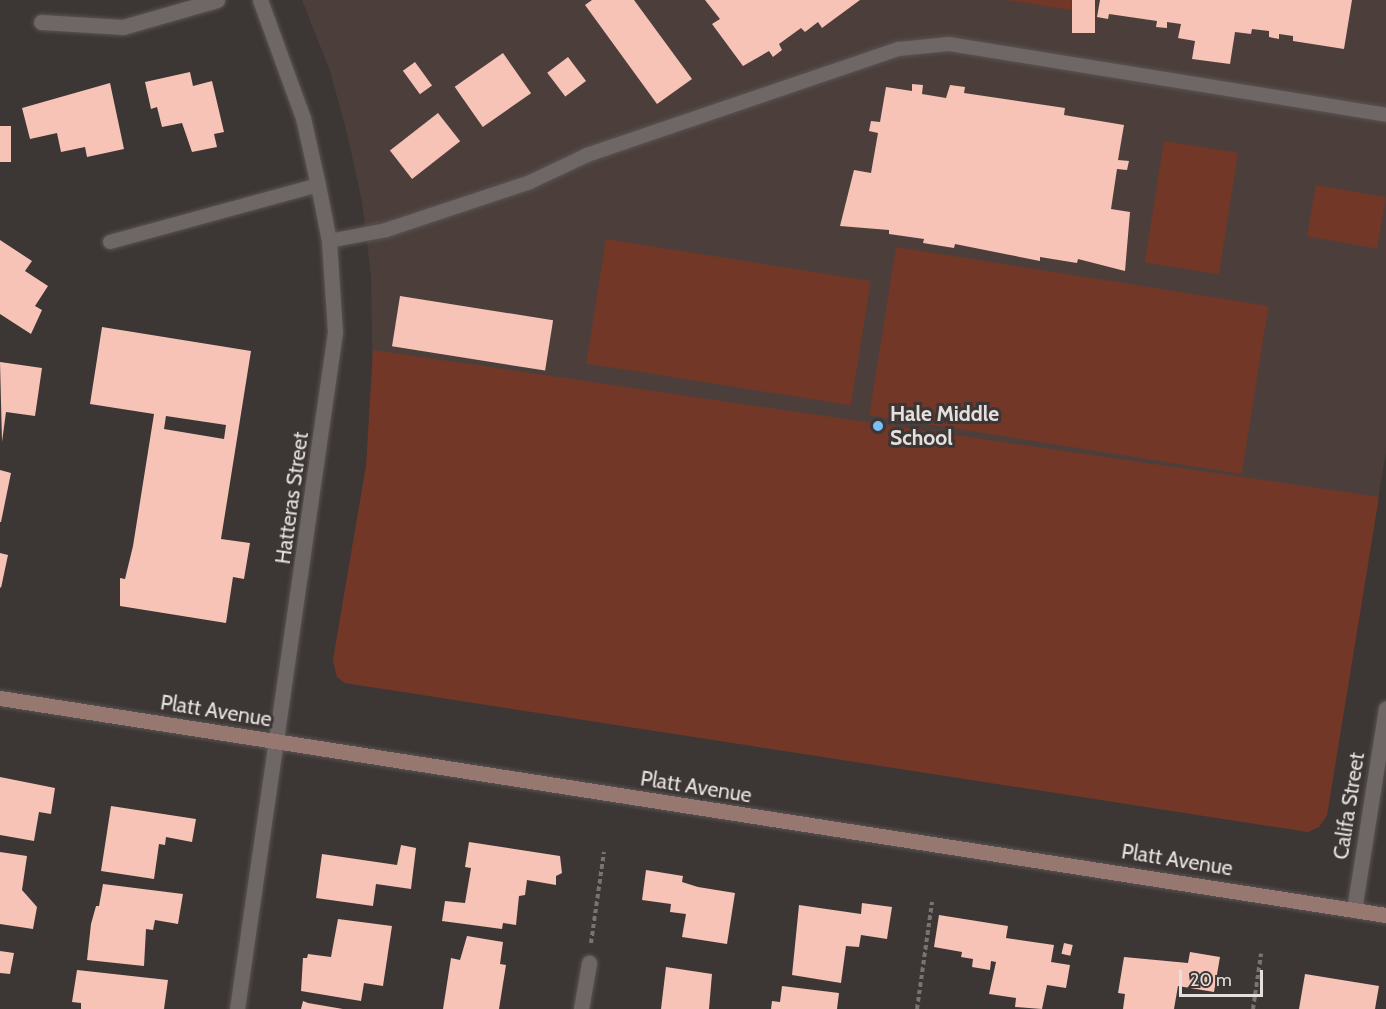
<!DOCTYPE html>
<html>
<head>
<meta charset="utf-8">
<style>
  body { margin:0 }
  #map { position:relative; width:1386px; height:1009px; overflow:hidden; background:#3c3634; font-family:Cabin,sans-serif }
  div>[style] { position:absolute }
  .built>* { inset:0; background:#4c3f3b }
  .green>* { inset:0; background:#733728; transform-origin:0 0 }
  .building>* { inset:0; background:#f6c3b6; transform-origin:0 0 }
  .path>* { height:4px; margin-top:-2px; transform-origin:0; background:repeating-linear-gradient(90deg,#797472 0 4.5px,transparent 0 7.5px) }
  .roads { filter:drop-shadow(0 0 2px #595453) drop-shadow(0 0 2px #595453) }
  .service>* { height:14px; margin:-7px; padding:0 7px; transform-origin:7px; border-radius:7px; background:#6e6765 }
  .minor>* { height:15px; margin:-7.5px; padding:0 7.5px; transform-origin:7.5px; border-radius:7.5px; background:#6e6765 }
  .secondary>* { height:15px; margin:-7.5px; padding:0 7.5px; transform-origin:7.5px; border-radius:7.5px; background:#967870 }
  .dots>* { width:16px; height:16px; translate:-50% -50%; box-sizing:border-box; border:3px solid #3c3634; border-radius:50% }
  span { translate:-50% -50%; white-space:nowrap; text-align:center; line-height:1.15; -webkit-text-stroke:6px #3c3634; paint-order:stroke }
  .poi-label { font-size:21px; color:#e4e0df; font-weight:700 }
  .left { translate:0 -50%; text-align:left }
  .street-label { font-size:21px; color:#e4e0df }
  .scale { position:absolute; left:1179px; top:970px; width:84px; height:27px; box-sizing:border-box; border:3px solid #e4e0df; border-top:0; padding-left:8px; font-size:18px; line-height:21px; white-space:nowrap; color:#e4e0df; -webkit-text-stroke:4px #3c3634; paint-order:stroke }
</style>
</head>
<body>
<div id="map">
  <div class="built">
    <i style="clip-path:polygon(302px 0,1386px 0,1386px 451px,1327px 815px,1319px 827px,1308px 832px,345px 683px,337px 677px,333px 660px,366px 466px,373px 402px,371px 275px,362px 202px,347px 133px,330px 71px)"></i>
  </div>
  <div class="green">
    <i style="clip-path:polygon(1006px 0,1072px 0,1071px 10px)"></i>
    <i style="left:1164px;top:141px;width:75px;height:123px;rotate:9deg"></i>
    <i style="left:1316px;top:185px;width:71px;height:52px;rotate:10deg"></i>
    <i style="left:606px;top:239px;width:268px;height:126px;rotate:9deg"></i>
    <i style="left:896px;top:247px;width:377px;height:170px;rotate:9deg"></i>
    <i style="clip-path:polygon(373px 350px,1379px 497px,1327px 815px,1319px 827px,1308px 832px,345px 683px,337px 677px,333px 660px,366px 466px)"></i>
  </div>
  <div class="building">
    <i style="clip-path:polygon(592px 0,634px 0,692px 79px,657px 104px,585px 5px)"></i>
    <i style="clip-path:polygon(705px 0,860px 0,822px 28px,818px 22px,805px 32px,801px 28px,779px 44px,782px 50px,773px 57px,769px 51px,743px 66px,712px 24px,720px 19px)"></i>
    <i style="left:1072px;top:0;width:23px;height:33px"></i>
    <i style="clip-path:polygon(1100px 0,1352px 0,1344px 49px,1293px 41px,1293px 36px,1279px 34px,1279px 39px,1269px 37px,1269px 31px,1252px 29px,1251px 34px,1235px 32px,1230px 64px,1192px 59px,1195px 41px,1178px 38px,1181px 24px,1167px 22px,1167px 28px,1156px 27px,1157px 21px,1109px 14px,1108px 19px,1097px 17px)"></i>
    <i style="left:503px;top:53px;width:49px;height:59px;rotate:55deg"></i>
    <i style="left:568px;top:57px;width:30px;height:26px;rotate:53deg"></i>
    <i style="left:415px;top:62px;width:29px;height:15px;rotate:54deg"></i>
    <i style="clip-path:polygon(190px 72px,193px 86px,212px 81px,224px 132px,214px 134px,217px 147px,192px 152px,182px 123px,162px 127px,157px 107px,151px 109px,145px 82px)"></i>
    <i style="clip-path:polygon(110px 83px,124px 149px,87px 157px,85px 147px,61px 152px,57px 133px,30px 139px,22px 108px)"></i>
    <i style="clip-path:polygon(912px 84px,923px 85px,922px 94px,946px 98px,950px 85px,965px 87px,964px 93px,1065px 108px,1064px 115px,1124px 125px,1118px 160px,1129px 161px,1127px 170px,1117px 169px,1111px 209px,1130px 212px,1125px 271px,1078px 259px,1077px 263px,1040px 257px,1040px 261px,955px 244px,954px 248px,923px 243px,924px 239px,889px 234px,889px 230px,840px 226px,854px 170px,871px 173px,878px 133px,869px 131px,871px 121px,880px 122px,886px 87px,912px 91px)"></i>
    <i style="left:438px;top:113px;width:36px;height:61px;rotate:52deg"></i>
    <i style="left:0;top:126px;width:11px;height:36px"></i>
    <i style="clip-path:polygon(0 240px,32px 261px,25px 271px,48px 286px,35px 306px,42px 310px,31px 334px,0 314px)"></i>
    <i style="left:400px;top:296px;width:155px;height:51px;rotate:9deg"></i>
    <i style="clip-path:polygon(evenodd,102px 327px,251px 351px,221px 539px,250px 543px,244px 579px,233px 577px,226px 623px,120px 606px,120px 578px,125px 579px,133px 546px,154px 414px,90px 404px,102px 327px,166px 416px,226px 425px,224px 439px,164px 429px,166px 416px)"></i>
    <i style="clip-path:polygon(0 362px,42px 368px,35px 416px,6px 412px,2px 442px)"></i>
    <i style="clip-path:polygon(0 470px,11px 473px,1px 522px,0 522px)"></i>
    <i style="clip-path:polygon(0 553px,8px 555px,1px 588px,0 587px)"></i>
    <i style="clip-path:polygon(0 777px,55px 788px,51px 814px,39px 812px,34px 841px,0 835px)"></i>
    <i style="clip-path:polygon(111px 806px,196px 819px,192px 842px,166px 837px,165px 845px,159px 844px,154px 879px,101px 871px)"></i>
    <i style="clip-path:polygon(469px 842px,560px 856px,562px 873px,556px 876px,556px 885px,527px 880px,525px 895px,519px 896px,516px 925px,503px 923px,502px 929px,442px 921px,445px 901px,465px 903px,471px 868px,465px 867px)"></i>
    <i style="clip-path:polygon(401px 845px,416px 848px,411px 889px,376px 884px,373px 906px,316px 898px,322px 854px,397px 865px)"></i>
    <i style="clip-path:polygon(0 852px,27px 856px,22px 890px,37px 907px,33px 929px,0 924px)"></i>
    <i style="clip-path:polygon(646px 870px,683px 876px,682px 882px,698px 887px,735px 893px,727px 944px,682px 937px,686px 914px,670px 912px,671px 904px,642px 900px)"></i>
    <i style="clip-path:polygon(103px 884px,183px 894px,178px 924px,155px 920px,153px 930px,146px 929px,144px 966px,87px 960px,91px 924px,96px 906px,99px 906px)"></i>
    <i style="clip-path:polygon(862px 903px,892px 907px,887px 939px,861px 935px,859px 947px,846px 946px,841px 983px,792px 975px,799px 905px,861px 914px)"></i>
    <i style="clip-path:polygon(939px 915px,1008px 926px,1006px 938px,1054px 945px,1051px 962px,1070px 965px,1066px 988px,1047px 985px,1042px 1009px,1015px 1007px,1016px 998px,989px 994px,996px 962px,991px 961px,990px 970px,972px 967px,973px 959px,961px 957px,962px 952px,934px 947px)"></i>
    <i style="clip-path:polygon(338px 919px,392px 926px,383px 986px,364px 983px,361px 1001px,301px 991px,303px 958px,307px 958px,308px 954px,331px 957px)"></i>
    <i style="clip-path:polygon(467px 936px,503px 942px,500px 964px,506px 965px,499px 1009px,443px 1009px,451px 958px,460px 960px)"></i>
    <i style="left:1064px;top:943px;width:9px;height:11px;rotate:13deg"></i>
    <i style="clip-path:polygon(0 951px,14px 953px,10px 974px,0 973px)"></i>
    <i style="clip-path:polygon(1190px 952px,1220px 957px,1214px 992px,1178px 986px,1174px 1009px,1123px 1009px,1125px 994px,1118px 993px,1124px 957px,1188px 963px)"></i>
    <i style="clip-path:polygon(666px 967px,712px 974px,709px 1009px,661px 1009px)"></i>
    <i style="clip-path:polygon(77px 970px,168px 980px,164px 1009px,81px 1009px,81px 1003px,72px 1002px)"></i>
    <i style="clip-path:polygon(1305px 974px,1379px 986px,1375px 1009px,1299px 1009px)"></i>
    <i style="clip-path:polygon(782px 986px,839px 993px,837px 1009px,771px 1009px,772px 1001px,780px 1002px)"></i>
    <i style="clip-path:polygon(303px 1001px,308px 1003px,343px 1009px,301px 1009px)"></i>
  </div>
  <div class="path">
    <i style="left:591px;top:943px;width:92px;rotate:-81.9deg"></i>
    <i style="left:917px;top:1009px;width:108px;rotate:-82deg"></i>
    <i style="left:1253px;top:1009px;width:56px;rotate:-81.7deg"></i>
  </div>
  <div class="roads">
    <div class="service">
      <i style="left:329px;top:241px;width:58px;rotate:-10.9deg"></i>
      <i style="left:386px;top:230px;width:152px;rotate:-18.4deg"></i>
      <i style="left:530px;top:182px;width:63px;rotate:-25.3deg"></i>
      <i style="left:587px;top:155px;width:330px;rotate:-18.8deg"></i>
      <i style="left:899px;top:49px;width:50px;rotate:-5.7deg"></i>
      <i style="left:949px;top:44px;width:443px;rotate:9.2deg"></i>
      <i style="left:110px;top:242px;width:216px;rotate:-15.3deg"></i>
    </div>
    <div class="minor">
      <i style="left:41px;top:22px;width:82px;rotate:3.5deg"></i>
      <i style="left:123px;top:27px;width:98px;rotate:-16deg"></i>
      <i style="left:1354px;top:910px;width:204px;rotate:-81deg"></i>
      <i style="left:237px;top:1009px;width:684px;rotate:-81.76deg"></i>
      <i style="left:335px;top:332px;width:91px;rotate:-93.8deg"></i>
      <i style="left:329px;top:241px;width:57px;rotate:-101.1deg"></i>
      <i style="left:318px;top:185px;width:69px;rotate:-102.6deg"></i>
      <i style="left:303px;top:118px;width:126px;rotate:-110deg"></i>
      <i style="left:581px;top:1009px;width:47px;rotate:-80.1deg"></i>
    </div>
    <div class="secondary">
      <i style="left:0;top:698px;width:1403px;rotate:8.9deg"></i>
    </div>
  </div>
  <div class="dots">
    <i style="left:878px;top:426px;background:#7abff8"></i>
  </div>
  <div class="poi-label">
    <span class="left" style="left:890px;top:426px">Hale Middle<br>School</span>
  </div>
  <div class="street-label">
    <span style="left:292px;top:498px;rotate:-82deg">Hatteras Street</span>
    <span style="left:216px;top:711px;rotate:9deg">Platt Avenue</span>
    <span style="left:696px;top:787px;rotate:9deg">Platt Avenue</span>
    <span style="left:1349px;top:806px;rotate:-81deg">Califa Street</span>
    <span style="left:1177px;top:860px;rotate:9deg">Platt Avenue</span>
  </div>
  <div class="scale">20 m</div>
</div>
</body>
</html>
